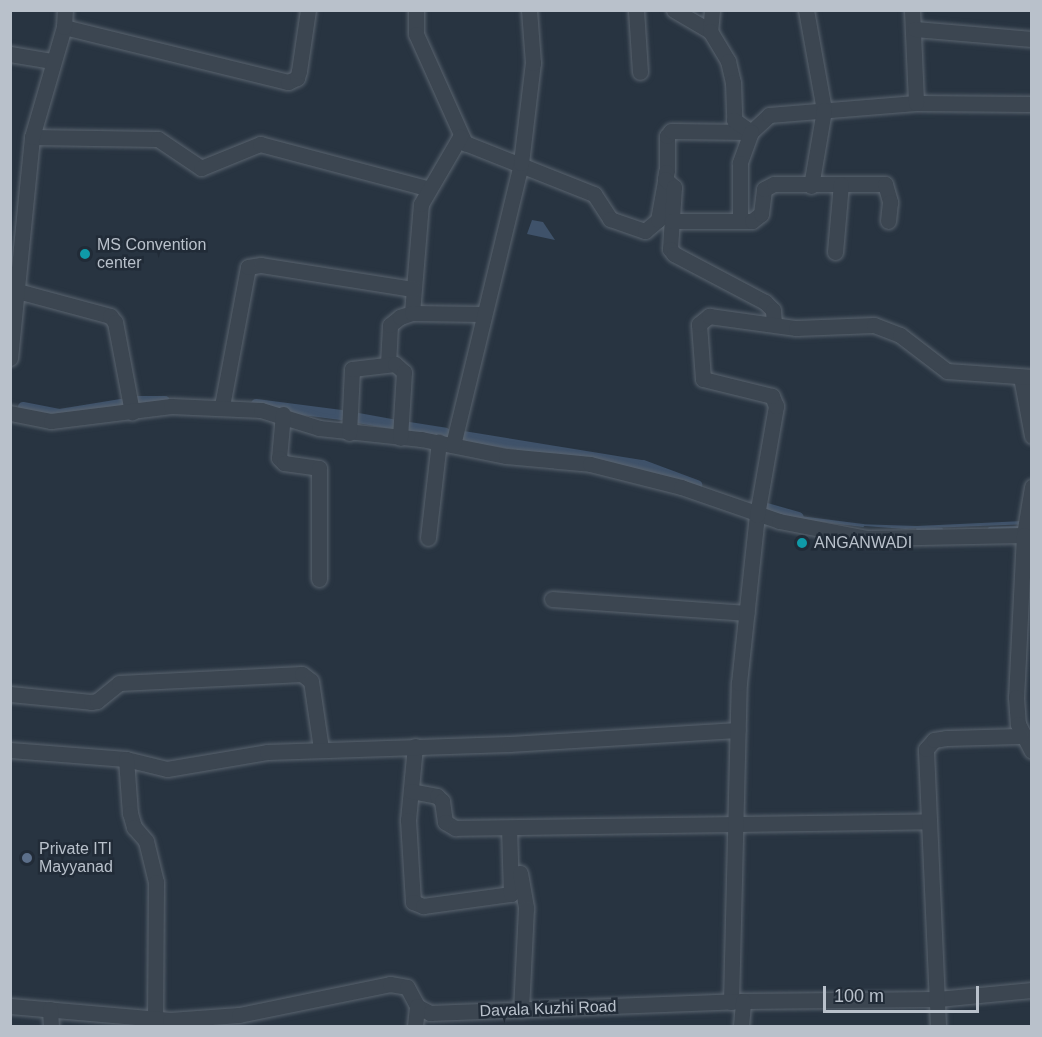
<!DOCTYPE html>
<html>
<head>
<meta charset="utf-8">
<style>
  body { margin:0 }
  #map { position:relative; width:1042px; height:1037px; overflow:hidden; background:#283441; font-family:Helvetica,sans-serif }
  div>[style] { position:absolute }
  .water>* { inset:0; background:#3f526a }
  .stream>* { height:3px; margin:-1.5px; padding:0 1.5px; transform-origin:1.5px; border-radius:1.5px; background:#3f526a }
  .canal>* { height:10px; margin:-5px; padding:0 5px; transform-origin:5px; border-radius:5px; background:#3f526a }
  .roads { filter:drop-shadow(0 0 2px #5a646f) drop-shadow(0 0 2px #5a646f) }
  .minor>* { height:15px; margin:-7.5px; padding:0 7.5px; transform-origin:7.5px; border-radius:7.5px; background:#3c4651 }
  .dots>* { width:16px; height:16px; translate:-50% -50%; box-sizing:border-box; border:3px solid #212b37; border-radius:50% }
  span { translate:-50% -50%; white-space:nowrap; text-align:center; line-height:1.15; -webkit-text-stroke:5px #212b37; paint-order:stroke }
  .poi-label { font-size:16px; color:#b9c1cb }
  .left { translate:0 -50%; text-align:left }
  .street-label { font-size:16px; color:#b9c1cb }
  .frame { position:absolute; inset:0; border:12px solid #b9c1cb; pointer-events:none }
  .scale { position:absolute; left:823px; top:986px; width:156px; height:27px; box-sizing:border-box; border:3px solid #b9c1cb; border-top:0; padding-left:8px; font-size:18px; line-height:21px; white-space:nowrap; color:#b9c1cb; -webkit-text-stroke:4px #212b37; paint-order:stroke }
</style>
</head>
<body>
<div id="map">
  <div class="water">
    <i style="clip-path:polygon(532px 220px,543px 222px,555px 240px,527px 234px)"></i>
    <i style="clip-path:polygon(1024px 521px,1032px 524px,905px 529px,824px 523px,917px 526px)"></i>
  </div>
  <div class="stream">
    <i style="left:799px;top:517px;width:64px;rotate:7.1deg"></i>
    <i style="left:917px;top:528px;width:24px;rotate:2deg"></i>
    <i style="left:989px;top:528px;width:31px;rotate:-2deg"></i>
  </div>
  <div class="canal">
    <i style="left:138px;top:401px;width:27px"></i>
    <i style="left:256px;top:404px;width:86px;rotate:7.4deg"></i>
    <i style="left:23px;top:407px;width:38px;rotate:11deg"></i>
    <i style="left:60px;top:414px;width:62px;rotate:-9.3deg"></i>
    <i style="left:358px;top:418px;width:35px;rotate:10deg"></i>
    <i style="left:409px;top:427px;width:37px;rotate:9deg"></i>
    <i style="left:463px;top:436px;width:182px;rotate:9.2deg"></i>
    <i style="left:643px;top:465px;width:58px;rotate:20.3deg"></i>
    <i style="left:767px;top:508px;width:33px;rotate:16deg"></i>
  </div>
  <div class="roads">
    <div class="minor">
      <i style="left:416px;top:10px;width:24px;rotate:90deg"></i>
      <i style="left:416px;top:34px;width:120px;rotate:65.8deg"></i>
      <i style="left:465px;top:143px;width:139px;rotate:21.6deg"></i>
      <i style="left:594px;top:194px;width:30px;rotate:57deg"></i>
      <i style="left:610px;top:219px;width:37px;rotate:19deg"></i>
      <i style="left:645px;top:231px;width:17px;rotate:-40deg"></i>
      <i style="left:658px;top:220px;width:51px;rotate:-79.8deg"></i>
      <i style="left:667px;top:170px;width:34px;rotate:-90deg"></i>
      <i style="left:667px;top:136px;width:6px;rotate:-51deg"></i>
      <i style="left:671px;top:131px;width:80px;rotate:0.7deg"></i>
      <i style="left:751px;top:132px;width:25px;rotate:-43deg"></i>
      <i style="left:769px;top:115px;width:147px;rotate:-4.7deg"></i>
      <i style="left:916px;top:103px;width:116px;rotate:0.5deg"></i>
      <i style="left:636px;top:10px;width:62px;rotate:86.3deg"></i>
      <i style="left:674px;top:10px;width:42px;rotate:30.3deg"></i>
      <i style="left:712px;top:10px;width:21px;rotate:95deg"></i>
      <i style="left:710px;top:31px;width:35px;rotate:59deg"></i>
      <i style="left:728px;top:61px;width:22px;rotate:77deg"></i>
      <i style="left:733px;top:82px;width:38px;rotate:88deg"></i>
      <i style="left:734px;top:120px;width:21px;rotate:35deg"></i>
      <i style="left:751px;top:132px;width:33px;rotate:110deg"></i>
      <i style="left:740px;top:163px;width:58px;rotate:90deg"></i>
      <i style="left:806px;top:10px;width:102px;rotate:79.8deg"></i>
      <i style="left:824px;top:110px;width:77px;rotate:99.7deg"></i>
      <i style="left:912px;top:10px;width:93px;rotate:87.5deg"></i>
      <i style="left:64px;top:27px;width:231px;rotate:13.8deg"></i>
      <i style="left:288px;top:82px;width:10px;rotate:-24deg"></i>
      <i style="left:297px;top:78px;width:7px;rotate:-74deg"></i>
      <i style="left:299px;top:71px;width:62px;rotate:-81.6deg"></i>
      <i style="left:915px;top:29px;width:117px;rotate:4.9deg"></i>
      <i style="left:10px;top:54px;width:43px;rotate:9.5deg"></i>
      <i style="left:32px;top:137px;width:126px;rotate:0.9deg"></i>
      <i style="left:158px;top:139px;width:52px;rotate:34deg"></i>
      <i style="left:201px;top:168px;width:64px;rotate:-22.1deg"></i>
      <i style="left:260px;top:144px;width:173px;rotate:14.8deg"></i>
      <i style="left:666px;top:172px;width:7px;rotate:98deg"></i>
      <i style="left:665px;top:179px;width:12px;rotate:42deg"></i>
      <i style="left:674px;top:187px;width:62px;rotate:93.7deg"></i>
      <i style="left:670px;top:249px;width:6px;rotate:51deg"></i>
      <i style="left:674px;top:254px;width:103px;rotate:27.8deg"></i>
      <i style="left:765px;top:302px;width:11px;rotate:45deg"></i>
      <i style="left:773px;top:310px;width:14px;rotate:86deg"></i>
      <i style="left:672px;top:221px;width:80px"></i>
      <i style="left:752px;top:221px;width:11px;rotate:-38deg"></i>
      <i style="left:761px;top:214px;width:25px;rotate:-83deg"></i>
      <i style="left:764px;top:189px;width:11px;rotate:-27deg"></i>
      <i style="left:774px;top:184px;width:111px"></i>
      <i style="left:885px;top:184px;width:19px;rotate:74deg"></i>
      <i style="left:890px;top:202px;width:19px;rotate:96deg"></i>
      <i style="left:835px;top:252px;width:68px;rotate:-85deg"></i>
      <i style="left:10px;top:289px;width:104px;rotate:15.1deg"></i>
      <i style="left:110px;top:316px;width:8px;rotate:50deg"></i>
      <i style="left:115px;top:322px;width:92px;rotate:79.3deg"></i>
      <i style="left:412px;top:313px;width:109px;rotate:-85.3deg"></i>
      <i style="left:421px;top:204px;width:78px;rotate:-59.8deg"></i>
      <i style="left:10px;top:358px;width:222px;rotate:-84.3deg"></i>
      <i style="left:32px;top:137px;width:115px;rotate:-73.8deg"></i>
      <i style="left:64px;top:27px;width:17px;rotate:-87deg"></i>
      <i style="left:388px;top:364px;width:39px;rotate:-87deg"></i>
      <i style="left:390px;top:325px;width:13px;rotate:-39deg"></i>
      <i style="left:400px;top:317px;width:13px;rotate:-18deg"></i>
      <i style="left:412px;top:313px;width:71px;rotate:0.8deg"></i>
      <i style="left:1021px;top:377px;width:60px;rotate:79.4deg"></i>
      <i style="left:222px;top:406px;width:141px;rotate:-79.4deg"></i>
      <i style="left:248px;top:267px;width:13px;rotate:-9deg"></i>
      <i style="left:261px;top:265px;width:154px;rotate:9deg"></i>
      <i style="left:10px;top:413px;width:42px;rotate:11deg"></i>
      <i style="left:51px;top:421px;width:121px;rotate:-7.1deg"></i>
      <i style="left:171px;top:406px;width:90px;rotate:2.5deg"></i>
      <i style="left:261px;top:410px;width:61px;rotate:17.2deg"></i>
      <i style="left:319px;top:428px;width:103px;rotate:6.2deg"></i>
      <i style="left:421px;top:439px;width:87px;rotate:11.3deg"></i>
      <i style="left:506px;top:456px;width:84px;rotate:5.4deg"></i>
      <i style="left:590px;top:464px;width:94px;rotate:14.2deg"></i>
      <i style="left:681px;top:487px;width:104px;rotate:19.1deg"></i>
      <i style="left:779px;top:521px;width:90px;rotate:10.9deg"></i>
      <i style="left:867px;top:538px;width:157px;rotate:-1.1deg"></i>
      <i style="left:1024px;top:535px;width:49px;rotate:-80.5deg"></i>
      <i style="left:283px;top:414px;width:44px;rotate:95.2deg"></i>
      <i style="left:279px;top:458px;width:7px;rotate:45deg"></i>
      <i style="left:284px;top:463px;width:35px;rotate:8deg"></i>
      <i style="left:319px;top:468px;width:111px;rotate:90deg"></i>
      <i style="left:349px;top:433px;width:64px;rotate:-87.3deg"></i>
      <i style="left:352px;top:369px;width:43px;rotate:-6.6deg"></i>
      <i style="left:395px;top:364px;width:12px;rotate:42deg"></i>
      <i style="left:404px;top:372px;width:66px;rotate:93.5deg"></i>
      <i style="left:453px;top:445px;width:290px;rotate:-76.4deg"></i>
      <i style="left:521px;top:163px;width:101px;rotate:-83.2deg"></i>
      <i style="left:533px;top:63px;width:53px;rotate:-94.3deg"></i>
      <i style="left:1024px;top:535px;width:162px;rotate:92.8deg"></i>
      <i style="left:1016px;top:697px;width:27px;rotate:86deg"></i>
      <i style="left:1018px;top:724px;width:30px;rotate:63deg"></i>
      <i style="left:428px;top:538px;width:97px;rotate:-83.5deg"></i>
      <i style="left:552px;top:599px;width:195px;rotate:4.1deg"></i>
      <i style="left:10px;top:694px;width:81px;rotate:5.6deg"></i>
      <i style="left:91px;top:702px;width:6px;rotate:-9deg"></i>
      <i style="left:97px;top:701px;width:28px;rotate:-39deg"></i>
      <i style="left:119px;top:683px;width:183px;rotate:-2.8deg"></i>
      <i style="left:302px;top:674px;width:11px;rotate:38deg"></i>
      <i style="left:311px;top:681px;width:69px;rotate:81.6deg"></i>
      <i style="left:415px;top:746px;width:74px;rotate:95.4deg"></i>
      <i style="left:408px;top:820px;width:82px;rotate:86.5deg"></i>
      <i style="left:413px;top:902px;width:11px;rotate:22deg"></i>
      <i style="left:423px;top:906px;width:89px;rotate:-7.8deg"></i>
      <i style="left:511px;top:894px;width:66px;rotate:-91.7deg"></i>
      <i style="left:10px;top:750px;width:116px;rotate:4.4deg"></i>
      <i style="left:126px;top:759px;width:42px;rotate:13.7deg"></i>
      <i style="left:167px;top:769px;width:101px;rotate:-9.6deg"></i>
      <i style="left:267px;top:752px;width:242px;rotate:-1.9deg"></i>
      <i style="left:509px;top:744px;width:229px;rotate:-3.5deg"></i>
      <i style="left:126px;top:759px;width:54px;rotate:85.8deg"></i>
      <i style="left:130px;top:813px;width:15px;rotate:74deg"></i>
      <i style="left:134px;top:827px;width:18px;rotate:49deg"></i>
      <i style="left:146px;top:841px;width:42px;rotate:76.3deg"></i>
      <i style="left:156px;top:882px;width:138px;rotate:90.4deg"></i>
      <i style="left:411px;top:791px;width:26px;rotate:11deg"></i>
      <i style="left:437px;top:796px;width:7px;rotate:45deg"></i>
      <i style="left:442px;top:801px;width:21px;rotate:82deg"></i>
      <i style="left:445px;top:822px;width:12px;rotate:31deg"></i>
      <i style="left:455px;top:828px;width:474px;rotate:-0.8deg"></i>
      <i style="left:520px;top:873px;width:36px;rotate:80deg"></i>
      <i style="left:526px;top:908px;width:102px;rotate:92.8deg"></i>
      <i style="left:731px;top:1002px;width:319px;rotate:-88.6deg"></i>
      <i style="left:739px;top:683px;width:169px;rotate:-83.9deg"></i>
      <i style="left:757px;top:515px;width:111px;rotate:-80.1deg"></i>
      <i style="left:776px;top:406px;width:11px;rotate:-112deg"></i>
      <i style="left:772px;top:396px;width:71px;rotate:-166.2deg"></i>
      <i style="left:703px;top:379px;width:55px;rotate:-94.2deg"></i>
      <i style="left:699px;top:324px;width:13px;rotate:-39deg"></i>
      <i style="left:709px;top:316px;width:88px;rotate:7.9deg"></i>
      <i style="left:796px;top:328px;width:78px;rotate:-2.2deg"></i>
      <i style="left:874px;top:325px;width:28px;rotate:21deg"></i>
      <i style="left:900px;top:335px;width:59px;rotate:37.5deg"></i>
      <i style="left:947px;top:371px;width:85px;rotate:4deg"></i>
      <i style="left:10px;top:1006px;width:161px;rotate:5deg"></i>
      <i style="left:170px;top:1020px;width:69px;rotate:-4.1deg"></i>
      <i style="left:239px;top:1015px;width:154px;rotate:-11.6deg"></i>
      <i style="left:390px;top:984px;width:17px;rotate:10deg"></i>
      <i style="left:407px;top:987px;width:21px;rotate:62deg"></i>
      <i style="left:417px;top:1006px;width:15px;rotate:28deg"></i>
      <i style="left:430px;top:1013px;width:313px;rotate:-2.2deg"></i>
      <i style="left:743px;top:1001px;width:195px;rotate:-0.6deg"></i>
      <i style="left:938px;top:999px;width:94px;rotate:-5.5deg"></i>
      <i style="left:50px;top:1009px;width:17px;rotate:87deg"></i>
      <i style="left:415px;top:1026px;width:20px;rotate:-84deg"></i>
      <i style="left:741px;top:1026px;width:25px;rotate:-85deg"></i>
      <i style="left:938px;top:1026px;width:277px;rotate:-92.5deg"></i>
      <i style="left:926px;top:749px;width:12px;rotate:-48deg"></i>
      <i style="left:934px;top:740px;width:12px;rotate:-9deg"></i>
      <i style="left:946px;top:738px;width:75px;rotate:-1.5deg"></i>
    </div>
  </div>
  <div class="dots">
    <i style="left:85px;top:254px;background:#0f9aa8"></i>
    <i style="left:802px;top:543px;background:#0f9aa8"></i>
    <i style="left:27px;top:858px;background:#5c6f8a"></i>
  </div>
  <div class="poi-label">
    <span class="left" style="left:97px;top:254px">MS Convention<br>center</span>
    <span class="left" style="left:814px;top:543px">ANGANWADI</span>
    <span class="left" style="left:39px;top:858px">Private ITI<br>Mayyanad</span>
  </div>
  <div class="street-label">
    <span style="left:548px;top:1009px;rotate:-2deg">Davala Kuzhi Road</span>
  </div>
  <div class="frame"></div>
  <div class="scale">100 m</div>
</div>
</body>
</html>
